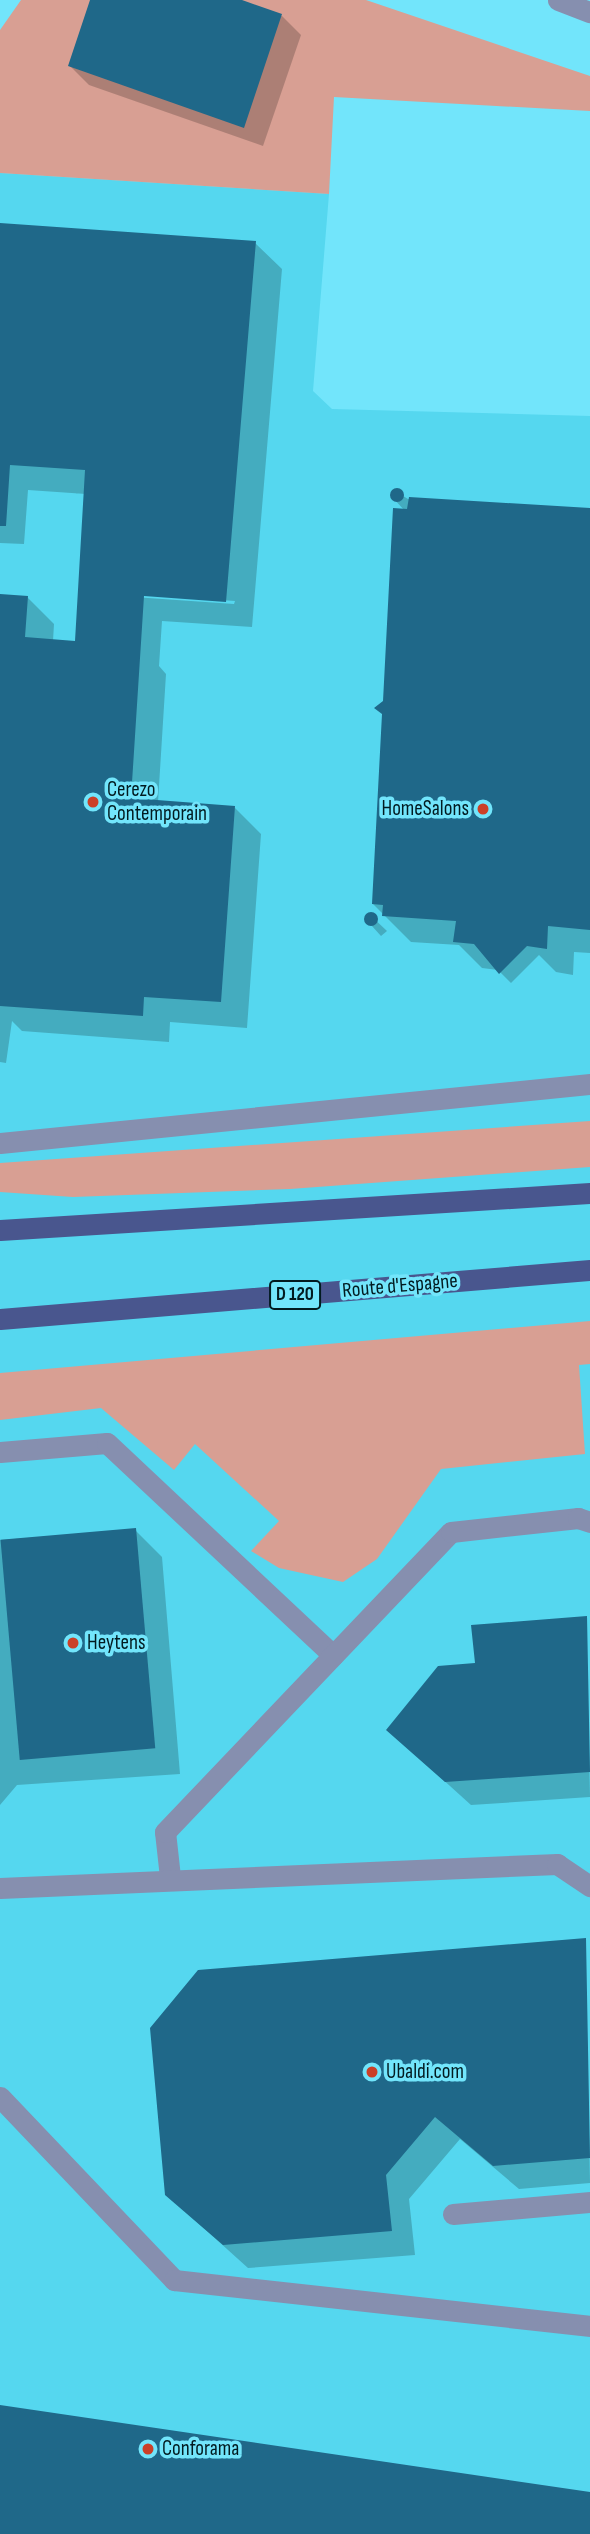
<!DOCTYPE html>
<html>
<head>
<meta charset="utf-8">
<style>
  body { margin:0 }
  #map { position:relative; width:590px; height:2534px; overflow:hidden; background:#72e5fb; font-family:"Sofia Sans Condensed",sans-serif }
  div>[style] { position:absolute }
  .built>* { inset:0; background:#55d7ef }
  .green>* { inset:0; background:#d89f93 }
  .shadow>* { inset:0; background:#0003 }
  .building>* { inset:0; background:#1f6889; transform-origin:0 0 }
  .round { border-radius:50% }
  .lane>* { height:21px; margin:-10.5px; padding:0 10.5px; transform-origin:10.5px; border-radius:10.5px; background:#868faf }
  .primary>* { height:21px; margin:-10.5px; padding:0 10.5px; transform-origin:10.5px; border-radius:10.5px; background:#49568e }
  .dots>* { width:19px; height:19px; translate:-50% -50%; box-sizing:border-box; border:4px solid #72e5fb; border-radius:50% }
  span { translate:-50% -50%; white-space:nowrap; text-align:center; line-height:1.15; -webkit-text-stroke:7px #72e5fb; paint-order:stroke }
  .shield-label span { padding:2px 5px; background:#72e5fb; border:2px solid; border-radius:5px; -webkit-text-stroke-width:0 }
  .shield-label { font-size:19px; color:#021b20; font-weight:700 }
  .poi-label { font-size:21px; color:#021b20 }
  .left { translate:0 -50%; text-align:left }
  .right { translate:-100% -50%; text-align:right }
  .street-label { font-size:21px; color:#021b20 }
</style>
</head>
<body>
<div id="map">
  <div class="built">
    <i style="clip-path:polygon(0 173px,329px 194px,313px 391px,332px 409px,590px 416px,590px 2534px,0 2534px)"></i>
  </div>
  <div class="green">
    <i style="clip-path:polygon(21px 0,366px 0,590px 76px,590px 111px,334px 97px,329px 194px,0 173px,0 30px)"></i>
    <i style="clip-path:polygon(590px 1121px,590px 1167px,290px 1189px,73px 1197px,0 1192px,0 1163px)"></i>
    <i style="clip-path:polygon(590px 1321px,590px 1364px,579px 1365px,585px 1454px,441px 1469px,377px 1559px,343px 1582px,279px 1568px,251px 1551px,279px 1521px,195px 1444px,174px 1470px,101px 1408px,0 1420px,0 1373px)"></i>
  </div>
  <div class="shadow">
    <i style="clip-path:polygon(92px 0,228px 0,282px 16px,301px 35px,263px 146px,89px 85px,70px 66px)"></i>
    <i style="clip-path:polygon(evenodd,0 225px,255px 243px,282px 269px,252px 627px,162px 621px,159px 666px,166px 674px,158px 802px,235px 808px,261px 834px,247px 1028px,170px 1022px,169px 1042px,22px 1031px,12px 1021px,6px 1063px,0 1062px,0 596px,27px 597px,54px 624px,53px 641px,76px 643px,86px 494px,28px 490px,24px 544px,0 543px,0 225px,105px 592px,235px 601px,234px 604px,105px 595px,105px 592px)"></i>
    <i style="clip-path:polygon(395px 491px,408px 499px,590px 510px,590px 953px,574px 952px,573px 975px,556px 972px,539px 955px,511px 983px,498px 970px,482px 968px,459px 945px,411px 942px,373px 904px,384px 702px,405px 511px,393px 498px)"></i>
    <i style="clip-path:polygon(370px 915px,387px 931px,381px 936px,371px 925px)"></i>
    <i style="clip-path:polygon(135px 1530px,162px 1557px,180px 1774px,17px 1785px,0 1805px,0 1540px)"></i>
    <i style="clip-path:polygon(586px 1618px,590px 1797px,471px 1805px,388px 1730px,479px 1664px)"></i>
    <i style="clip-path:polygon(585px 1940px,590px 2183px,519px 2189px,460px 2139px,409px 2199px,415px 2255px,248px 2268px,167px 2195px)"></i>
  </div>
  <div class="building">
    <i style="clip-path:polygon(90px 0,242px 0,282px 14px,244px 128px,68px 66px)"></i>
    <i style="clip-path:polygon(0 223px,256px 241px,226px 602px,144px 596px,131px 798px,235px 806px,221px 1002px,144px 997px,143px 1016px,0 1006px,0 594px,28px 596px,25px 637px,75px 641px,85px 470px,10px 465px,6px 526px,0 526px)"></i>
    <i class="round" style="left:390px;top:488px;width:14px;height:14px"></i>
    <i style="clip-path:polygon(409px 497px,590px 508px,590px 930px,548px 926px,547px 949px,527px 946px,499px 974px,474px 944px,453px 942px,456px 921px,382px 916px,383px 905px,372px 904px,382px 714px,374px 708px,383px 701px,393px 508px,407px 509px)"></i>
    <i class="round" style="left:364px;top:912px;width:14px;height:14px"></i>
    <i style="left:136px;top:1528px;width:221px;height:136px;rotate:85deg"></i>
    <i style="clip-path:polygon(587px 1616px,590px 1772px,445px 1782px,386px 1730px,438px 1666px,475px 1663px,471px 1625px)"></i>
    <i style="clip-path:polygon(586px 1938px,590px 2158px,493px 2166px,435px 2117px,386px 2175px,392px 2231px,223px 2245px,165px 2195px,150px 2028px,198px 1970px)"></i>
    <i style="clip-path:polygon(0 2405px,590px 2492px,590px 2534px,0 2534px)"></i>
  </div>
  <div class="lane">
    <i style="left:558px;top:0;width:34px;rotate:21deg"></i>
    <i style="left:0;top:1143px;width:593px;rotate:-5.71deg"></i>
    <i style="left:0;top:1452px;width:107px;rotate:-4.8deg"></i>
    <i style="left:107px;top:1443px;width:310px;rotate:43.2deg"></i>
    <i style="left:170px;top:1877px;width:45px;rotate:-96.3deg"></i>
    <i style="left:165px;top:1832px;width:414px;rotate:-46.4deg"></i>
    <i style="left:451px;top:1532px;width:128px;rotate:-6.3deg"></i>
    <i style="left:578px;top:1518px;width:13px;rotate:18deg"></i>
    <i style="left:0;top:1888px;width:558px;rotate:-2.47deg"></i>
    <i style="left:557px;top:1864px;width:40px;rotate:34deg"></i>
    <i style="left:0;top:2097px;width:253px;rotate:46.4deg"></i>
    <i style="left:174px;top:2280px;width:419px;rotate:6.3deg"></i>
    <i style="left:453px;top:2214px;width:138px;rotate:-5deg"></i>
  </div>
  <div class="primary">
    <i style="left:0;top:1230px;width:591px;rotate:-3.59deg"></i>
    <i style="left:0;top:1319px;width:592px;rotate:-4.75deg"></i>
  </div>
  <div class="dots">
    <i style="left:93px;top:802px;background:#cb4028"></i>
    <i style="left:483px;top:809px;background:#cb4028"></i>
    <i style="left:73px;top:1643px;background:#cb4028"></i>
    <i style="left:372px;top:2072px;background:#cb4028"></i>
    <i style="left:148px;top:2449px;background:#cb4028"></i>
  </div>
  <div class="shield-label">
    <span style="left:295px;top:1295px">D 120</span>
  </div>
  <div class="poi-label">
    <span class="left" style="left:107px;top:802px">Cerezo<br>Contemporain</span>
    <span class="right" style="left:469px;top:809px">HomeSalons</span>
    <span class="left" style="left:87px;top:1643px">Heytens</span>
    <span class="left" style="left:386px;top:2072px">Ubaldi.com</span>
    <span class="left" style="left:162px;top:2449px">Conforama</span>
  </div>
  <div class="street-label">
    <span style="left:400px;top:1286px;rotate:-5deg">Route d'Espagne</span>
  </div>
</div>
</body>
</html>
